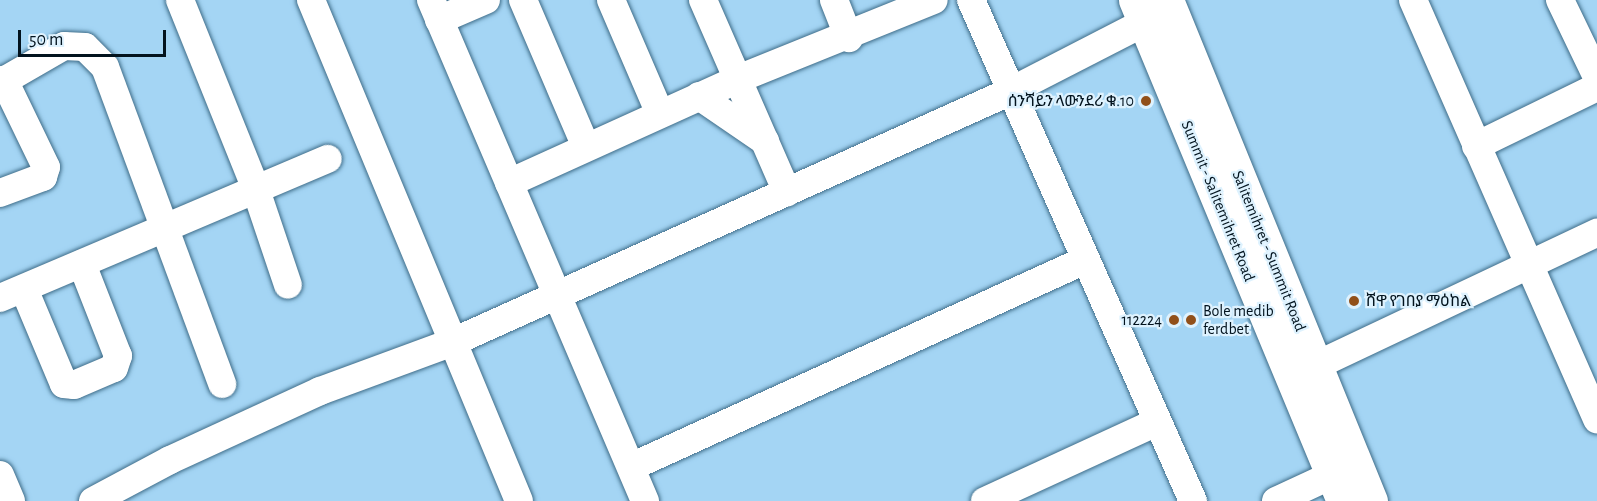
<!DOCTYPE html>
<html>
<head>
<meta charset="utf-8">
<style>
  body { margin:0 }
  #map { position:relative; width:1597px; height:501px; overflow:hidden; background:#a4d5f4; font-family:"Alegreya Sans","Noto Sans Ethiopic",sans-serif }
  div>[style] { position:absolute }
  .roads { filter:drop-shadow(0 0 2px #3f6d89) drop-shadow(0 0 2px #3f6d89) }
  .minor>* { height:28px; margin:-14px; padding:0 14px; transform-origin:14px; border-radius:14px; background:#fff }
  .major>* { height:33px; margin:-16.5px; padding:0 16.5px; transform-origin:16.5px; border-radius:16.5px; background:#fff }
  .dots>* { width:16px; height:16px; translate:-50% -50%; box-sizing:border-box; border:3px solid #def2fe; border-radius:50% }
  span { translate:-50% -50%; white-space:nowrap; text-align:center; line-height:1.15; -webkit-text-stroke:4.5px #def2fe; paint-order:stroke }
  .poi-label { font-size:16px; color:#02131e }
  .right { translate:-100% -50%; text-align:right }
  .left { translate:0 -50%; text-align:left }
  .street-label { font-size:16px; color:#02131e }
  .scale { position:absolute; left:18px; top:30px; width:148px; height:27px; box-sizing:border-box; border:3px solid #02131e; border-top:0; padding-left:8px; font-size:18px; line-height:21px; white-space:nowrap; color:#02131e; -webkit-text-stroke:4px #def2fe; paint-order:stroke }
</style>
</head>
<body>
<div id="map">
  <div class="roads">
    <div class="minor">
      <i style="left:180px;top:0;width:201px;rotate:68.1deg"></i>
      <i style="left:255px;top:187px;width:103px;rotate:71.4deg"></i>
      <i style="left:311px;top:0;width:542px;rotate:67.45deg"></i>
      <i style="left:431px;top:0;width:545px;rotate:66.87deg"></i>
      <i style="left:523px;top:0;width:160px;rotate:66.8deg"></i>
      <i style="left:611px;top:0;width:124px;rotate:66.7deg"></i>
      <i style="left:703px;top:0;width:210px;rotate:66.4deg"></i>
      <i style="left:834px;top:0;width:41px;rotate:68.5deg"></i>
      <i style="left:971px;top:0;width:548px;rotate:66.1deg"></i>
      <i style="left:1413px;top:0;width:458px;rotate:66.3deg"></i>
      <i style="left:1560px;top:0;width:85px;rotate:64.3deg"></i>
      <i style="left:439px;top:20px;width:51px;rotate:-23.1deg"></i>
      <i style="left:0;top:83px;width:74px;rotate:-30deg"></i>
      <i style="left:64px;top:46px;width:21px;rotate:3deg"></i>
      <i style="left:85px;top:47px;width:28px;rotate:45deg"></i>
      <i style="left:105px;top:67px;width:338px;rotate:69.7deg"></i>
      <i style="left:699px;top:96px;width:80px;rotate:34.3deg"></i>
      <i style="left:1476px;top:146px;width:135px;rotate:-26deg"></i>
      <i style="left:509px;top:183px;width:252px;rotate:-24.4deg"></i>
      <i style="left:738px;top:79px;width:211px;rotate:-22deg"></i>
      <i style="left:0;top:193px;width:46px;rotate:-20.4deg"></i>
      <i style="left:43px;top:177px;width:10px;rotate:-73deg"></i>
      <i style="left:46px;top:167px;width:97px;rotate:-115.8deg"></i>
      <i style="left:24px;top:289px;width:103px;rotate:67.2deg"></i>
      <i style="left:64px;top:384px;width:10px;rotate:6deg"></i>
      <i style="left:74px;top:385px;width:43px;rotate:-23deg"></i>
      <i style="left:114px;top:368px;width:13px;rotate:-72deg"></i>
      <i style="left:118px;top:356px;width:99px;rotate:-111.4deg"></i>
      <i style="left:0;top:298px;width:356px;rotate:-23deg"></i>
      <i style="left:1315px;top:366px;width:312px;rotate:-25.3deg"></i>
      <i style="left:631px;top:467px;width:499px;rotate:-24.5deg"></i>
      <i style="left:0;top:475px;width:28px;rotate:67deg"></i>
      <i style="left:93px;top:501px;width:87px;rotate:-28deg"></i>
      <i style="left:170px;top:460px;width:165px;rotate:-24.7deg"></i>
      <i style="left:320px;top:391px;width:142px;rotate:-20.2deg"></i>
      <i style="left:453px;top:342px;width:610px;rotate:-24.21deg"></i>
      <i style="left:1009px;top:92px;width:173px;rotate:-27.2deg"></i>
      <i style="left:985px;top:501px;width:189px;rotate:-24.7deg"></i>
      <i style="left:1276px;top:501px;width:62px;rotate:-24.9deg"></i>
    </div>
    <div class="major">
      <i style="left:1135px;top:0;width:542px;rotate:67.45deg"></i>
      <i style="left:1167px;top:0;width:541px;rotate:67.84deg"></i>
    </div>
  </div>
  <div class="dots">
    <i style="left:1146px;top:101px;background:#91501a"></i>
    <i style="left:1354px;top:301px;background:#91501a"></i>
    <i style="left:1174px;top:320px;background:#91501a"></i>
    <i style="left:1191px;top:320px;background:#91501a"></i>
  </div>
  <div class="poi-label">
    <span class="right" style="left:1134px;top:101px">ሰንሻይን ላውንደሪ ቁ.10</span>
    <span class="left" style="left:1366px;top:301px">ሸዋ የገበያ ማዕከል</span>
    <span class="left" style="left:1203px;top:320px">Bole medib<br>ferdbet</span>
    <span class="right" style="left:1162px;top:320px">112224</span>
  </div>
  <div class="street-label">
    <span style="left:1218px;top:201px;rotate:68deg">Summit - Salitemihret Road</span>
    <span style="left:1269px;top:251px;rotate:68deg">Salitemihret - Summit Road</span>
  </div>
  <div class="scale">50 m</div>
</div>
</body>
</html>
